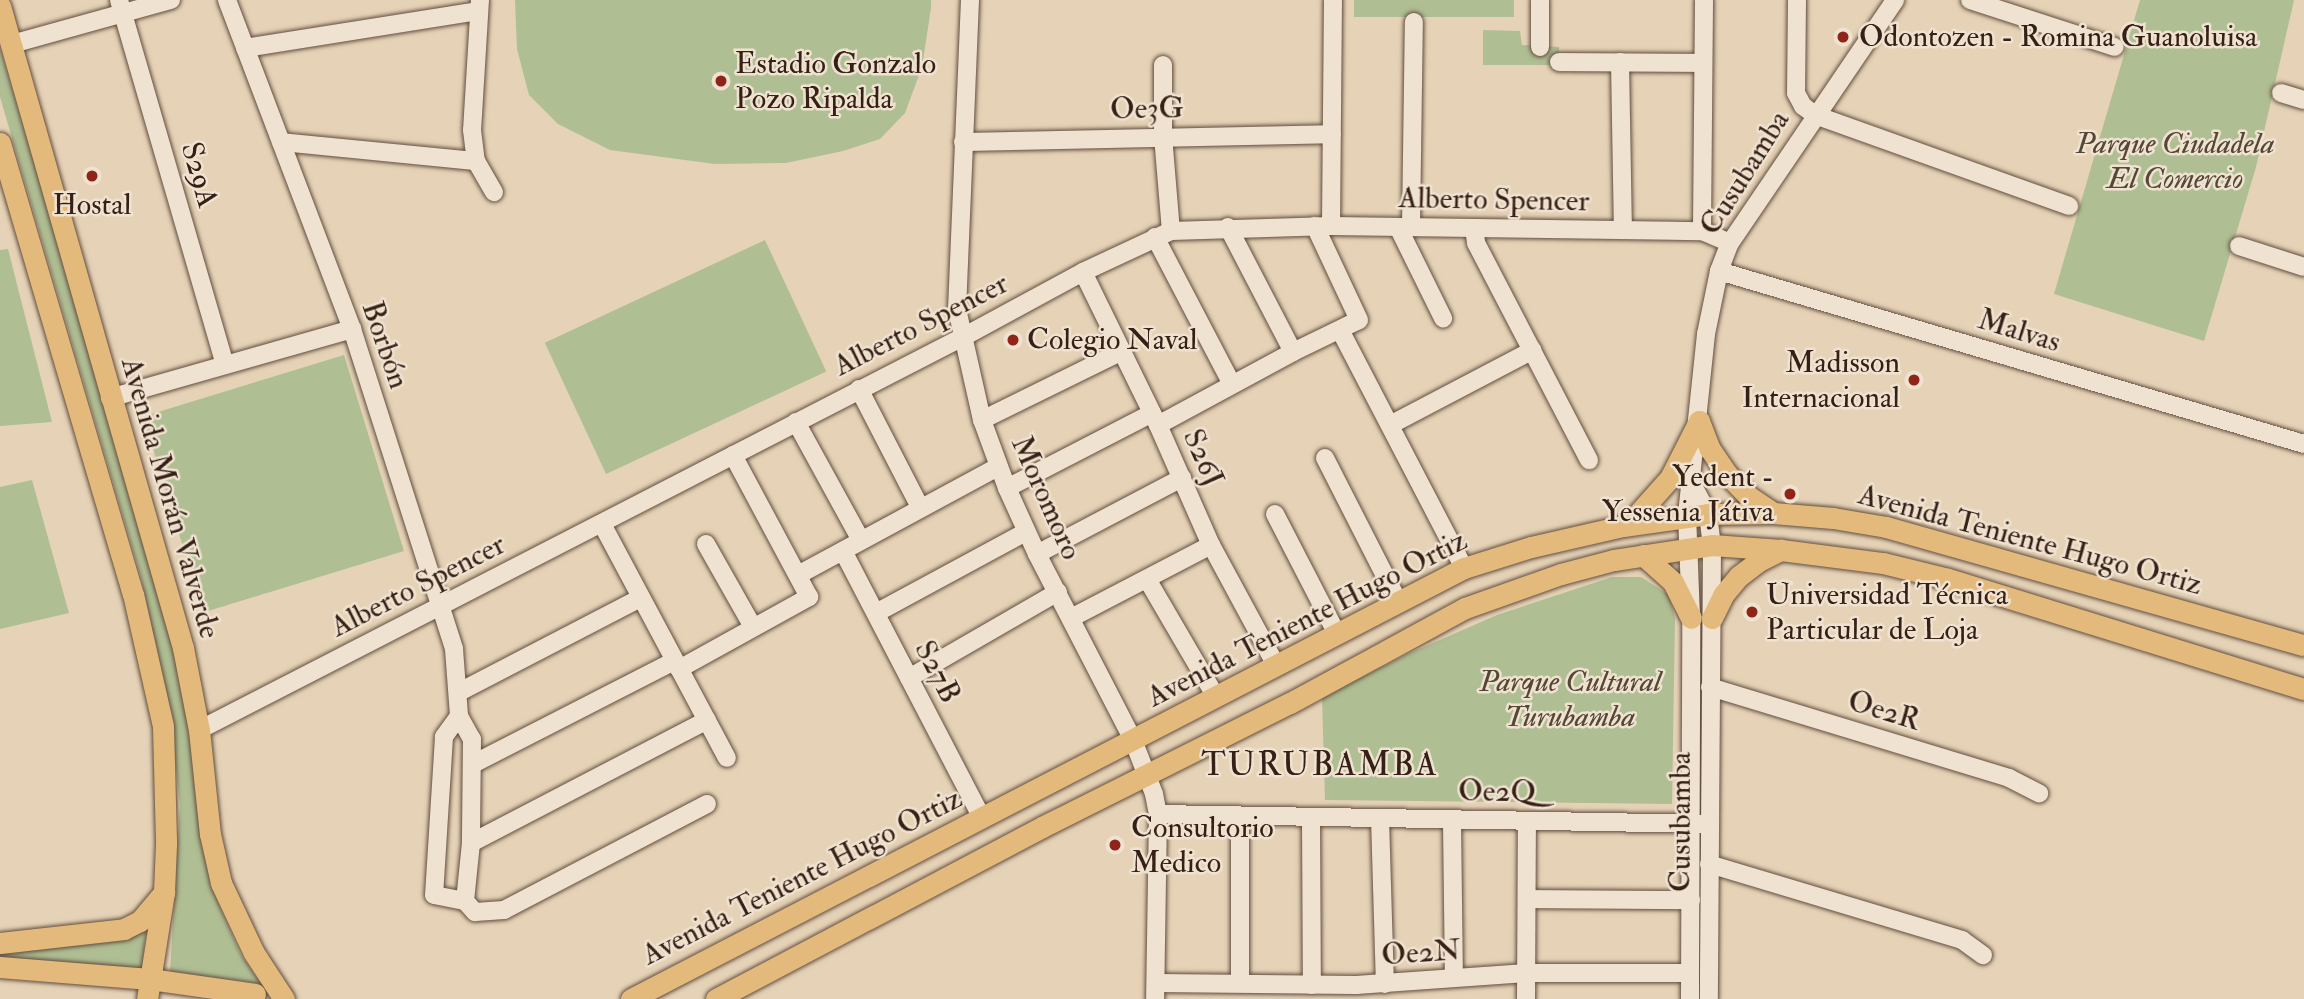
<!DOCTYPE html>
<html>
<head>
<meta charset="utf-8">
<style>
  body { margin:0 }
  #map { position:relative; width:2304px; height:999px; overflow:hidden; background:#e6d3b7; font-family:"IM FELL Double Pica",serif }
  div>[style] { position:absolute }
  .green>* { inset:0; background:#afbe93; transform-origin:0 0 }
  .roads { filter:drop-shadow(0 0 2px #624d3e) drop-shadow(0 0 2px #624d3e) }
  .minor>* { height:18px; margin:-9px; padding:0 9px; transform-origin:9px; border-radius:9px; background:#efe2d0 }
  .major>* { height:21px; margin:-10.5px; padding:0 10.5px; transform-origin:10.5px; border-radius:10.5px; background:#e3ba7c }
  .dots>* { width:19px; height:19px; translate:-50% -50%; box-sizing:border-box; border:4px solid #efe2d0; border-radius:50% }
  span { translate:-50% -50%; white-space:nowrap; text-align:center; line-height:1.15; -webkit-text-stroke:5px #efe2d0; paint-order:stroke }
  .poi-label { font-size:30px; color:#362016 }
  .left { translate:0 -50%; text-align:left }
  .right { translate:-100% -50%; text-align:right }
  .street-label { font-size:30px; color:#362016 }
  .park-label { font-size:30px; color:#544835; font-style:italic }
  .quarter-label { font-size:33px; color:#362016; letter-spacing:2px }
</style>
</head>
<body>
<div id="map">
  <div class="green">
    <i style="clip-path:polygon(515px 0,931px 0,931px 8px,922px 67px,905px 113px,880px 139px,843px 151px,786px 163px,715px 164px,610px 150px,558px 124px,529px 95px,517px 49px)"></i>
    <i style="left:1354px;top:0;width:160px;height:17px"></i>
    <i style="clip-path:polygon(2140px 0,2294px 0,2256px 167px,2204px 341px,2054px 294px)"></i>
    <i style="clip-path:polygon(1483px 30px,1520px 31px,1522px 45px,1559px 47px,1559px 65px,1483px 65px)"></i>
    <i style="clip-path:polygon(0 48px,148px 546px,183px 690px,210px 884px,241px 955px,261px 984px,170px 972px,180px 806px,171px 718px,141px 577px,0 97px)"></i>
    <i style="left:765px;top:240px;width:145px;height:243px;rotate:65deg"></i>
    <i style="clip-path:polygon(8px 249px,52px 422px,0 426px,0 250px)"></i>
    <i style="left:344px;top:355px;width:205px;height:210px;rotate:73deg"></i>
    <i style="clip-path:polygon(32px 480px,69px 613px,0 629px,0 487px)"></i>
    <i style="clip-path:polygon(1612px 577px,1641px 577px,1669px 595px,1675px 618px,1672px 804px,1325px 800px,1322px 697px,1410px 653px,1497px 615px)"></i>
    <i style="clip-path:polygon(146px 931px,142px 969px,0 959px,0 952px)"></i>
  </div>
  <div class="roads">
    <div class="minor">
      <i style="left:119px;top:0;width:380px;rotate:73.8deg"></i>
      <i style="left:227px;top:0;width:352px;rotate:69.2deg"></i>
      <i style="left:352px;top:329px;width:336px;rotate:72.3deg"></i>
      <i style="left:454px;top:649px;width:67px;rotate:85.7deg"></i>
      <i style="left:459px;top:716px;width:26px;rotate:61deg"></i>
      <i style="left:472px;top:739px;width:104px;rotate:90.6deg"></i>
      <i style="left:471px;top:843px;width:58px;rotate:95.9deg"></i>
      <i style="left:480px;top:0;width:130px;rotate:93.5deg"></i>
      <i style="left:472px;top:130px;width:31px;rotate:83deg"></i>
      <i style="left:476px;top:161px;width:36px;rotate:60deg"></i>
      <i style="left:970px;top:0;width:309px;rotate:92.4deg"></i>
      <i style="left:957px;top:309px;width:114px;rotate:77.3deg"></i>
      <i style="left:982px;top:420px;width:72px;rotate:69.8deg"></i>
      <i style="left:1007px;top:488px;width:72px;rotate:65.6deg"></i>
      <i style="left:1037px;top:554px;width:209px;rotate:62.7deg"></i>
      <i style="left:1133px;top:740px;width:58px;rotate:68.7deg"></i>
      <i style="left:1154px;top:794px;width:20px;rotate:79deg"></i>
      <i style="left:1158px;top:814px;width:185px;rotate:90.9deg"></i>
      <i style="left:1540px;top:0;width:47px;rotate:90deg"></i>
      <i style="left:1797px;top:0;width:93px;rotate:90.6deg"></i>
      <i style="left:1796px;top:93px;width:15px;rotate:62deg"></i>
      <i style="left:1803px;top:106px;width:15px;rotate:37deg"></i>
      <i style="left:1815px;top:115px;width:270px;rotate:19.7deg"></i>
      <i style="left:1970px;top:0;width:152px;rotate:18deg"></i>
      <i style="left:12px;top:44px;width:165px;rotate:-15.5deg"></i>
      <i style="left:245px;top:48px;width:237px;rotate:-9deg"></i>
      <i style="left:1559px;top:62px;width:144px;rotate:0.4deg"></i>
      <i style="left:1620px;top:62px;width:168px;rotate:89deg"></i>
      <i style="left:1163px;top:65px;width:71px;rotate:90deg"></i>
      <i style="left:1163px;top:136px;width:95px;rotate:85.2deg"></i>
      <i style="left:2281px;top:93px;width:24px;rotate:17deg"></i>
      <i style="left:281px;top:142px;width:196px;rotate:5.6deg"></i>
      <i style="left:963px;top:142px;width:369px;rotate:-1.2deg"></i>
      <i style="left:1331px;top:226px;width:226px;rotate:-89.5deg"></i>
      <i style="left:1228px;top:227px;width:141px;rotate:62.5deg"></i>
      <i style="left:1398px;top:227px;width:102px;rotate:63.7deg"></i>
      <i style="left:1411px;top:227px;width:205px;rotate:-89.2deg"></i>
      <i style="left:1474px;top:228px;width:15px;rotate:82deg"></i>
      <i style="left:1476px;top:243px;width:245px;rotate:62.5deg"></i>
      <i style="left:1702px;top:231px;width:231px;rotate:-89.5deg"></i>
      <i style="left:1155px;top:237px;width:166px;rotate:62.4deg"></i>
      <i style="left:2239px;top:246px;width:68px;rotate:17.9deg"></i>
      <i style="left:1719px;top:271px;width:610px;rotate:16.47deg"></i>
      <i style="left:1083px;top:272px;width:170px;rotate:63.9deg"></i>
      <i style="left:1158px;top:425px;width:131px;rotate:66.2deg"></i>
      <i style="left:1211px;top:545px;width:136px;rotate:61.6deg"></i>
      <i style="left:1340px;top:330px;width:268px;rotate:62.5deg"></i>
      <i style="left:859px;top:389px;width:133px;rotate:62.7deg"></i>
      <i style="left:110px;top:398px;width:252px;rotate:-15.9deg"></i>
      <i style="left:982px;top:420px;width:156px;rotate:-26.2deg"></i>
      <i style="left:796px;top:422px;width:135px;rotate:61.2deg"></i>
      <i style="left:1158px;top:425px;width:153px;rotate:-28.4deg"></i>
      <i style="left:1293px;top:352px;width:73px;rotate:-25.9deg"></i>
      <i style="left:1359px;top:320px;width:104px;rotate:-115.1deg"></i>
      <i style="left:1390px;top:425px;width:161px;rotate:-27.7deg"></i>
      <i style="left:1325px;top:458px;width:161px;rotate:63deg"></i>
      <i style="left:1691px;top:482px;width:36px;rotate:62deg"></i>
      <i style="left:1708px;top:514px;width:31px;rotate:83deg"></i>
      <i style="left:1712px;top:545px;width:454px;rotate:90.4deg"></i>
      <i style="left:1007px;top:488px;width:163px;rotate:-27.3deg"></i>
      <i style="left:1275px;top:514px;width:135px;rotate:62.7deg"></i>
      <i style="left:602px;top:524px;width:265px;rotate:61.9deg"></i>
      <i style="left:706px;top:544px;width:95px;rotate:60.5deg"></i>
      <i style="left:843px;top:551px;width:301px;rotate:62.5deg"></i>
      <i style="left:1037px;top:554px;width:164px;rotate:-27.7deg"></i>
      <i style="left:798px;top:575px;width:227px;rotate:-28.4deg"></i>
      <i style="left:1147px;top:579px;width:137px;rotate:59.7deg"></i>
      <i style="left:876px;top:613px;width:170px;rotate:-28.4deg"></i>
      <i style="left:1071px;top:618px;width:158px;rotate:-27.5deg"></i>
      <i style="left:679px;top:669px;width:149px;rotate:-29deg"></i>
      <i style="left:809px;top:597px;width:161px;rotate:-118.2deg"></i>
      <i style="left:909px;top:678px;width:172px;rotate:-30deg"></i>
      <i style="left:1710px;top:687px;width:313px;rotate:16.9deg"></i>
      <i style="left:2009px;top:778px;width:34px;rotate:27deg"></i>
      <i style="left:459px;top:692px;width:204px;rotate:-27.4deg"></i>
      <i style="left:459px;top:716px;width:26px;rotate:126deg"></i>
      <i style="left:444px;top:737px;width:158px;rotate:93.6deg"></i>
      <i style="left:434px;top:895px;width:32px;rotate:11deg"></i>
      <i style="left:199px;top:730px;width:861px;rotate:-27.22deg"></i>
      <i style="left:965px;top:336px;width:134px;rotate:-28.5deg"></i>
      <i style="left:1083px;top:272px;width:97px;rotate:-25deg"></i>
      <i style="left:1171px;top:231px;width:160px;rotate:-1.8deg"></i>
      <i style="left:1331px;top:226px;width:371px;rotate:0.8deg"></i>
      <i style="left:1702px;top:231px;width:30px;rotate:23deg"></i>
      <i style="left:473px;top:764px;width:226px;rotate:-27.1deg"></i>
      <i style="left:1158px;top:814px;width:551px;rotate:1.04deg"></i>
      <i style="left:1240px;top:816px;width:167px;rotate:90deg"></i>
      <i style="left:1311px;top:817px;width:168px;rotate:89.7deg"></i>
      <i style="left:1380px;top:818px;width:166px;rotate:88.3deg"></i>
      <i style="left:1452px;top:820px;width:158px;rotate:89.3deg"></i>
      <i style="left:471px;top:843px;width:266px;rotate:-27.5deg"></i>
      <i style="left:1709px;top:864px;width:264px;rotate:16.7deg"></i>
      <i style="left:1962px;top:940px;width:26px;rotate:36deg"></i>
      <i style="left:1528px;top:899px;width:163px;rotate:0.4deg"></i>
      <i style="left:465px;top:901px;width:15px;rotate:48deg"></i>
      <i style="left:475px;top:912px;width:29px;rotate:-4deg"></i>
      <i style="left:504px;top:910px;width:229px;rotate:-27.6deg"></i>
      <i style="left:1156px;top:983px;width:200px;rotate:0.6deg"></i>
      <i style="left:1356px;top:985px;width:171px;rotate:-4deg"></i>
      <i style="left:1527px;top:973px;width:163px"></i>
      <i style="left:1526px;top:999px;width:178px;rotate:-89.7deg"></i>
      <i style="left:1690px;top:999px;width:381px;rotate:-89.8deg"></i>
      <i style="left:1691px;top:618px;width:103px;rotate:-92.2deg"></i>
      <i style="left:1687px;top:515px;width:182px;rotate:-84deg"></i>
      <i style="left:1706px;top:334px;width:64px;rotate:-78.3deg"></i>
      <i style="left:1719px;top:271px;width:30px;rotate:-69deg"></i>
      <i style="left:1730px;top:243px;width:294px;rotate:-55.8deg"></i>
    </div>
    <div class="major">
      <i style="left:0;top:6px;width:668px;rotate:74.09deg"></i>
      <i style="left:183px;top:648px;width:84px;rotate:79deg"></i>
      <i style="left:199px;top:730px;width:105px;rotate:84deg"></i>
      <i style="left:210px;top:834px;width:50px;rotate:77.3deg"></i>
      <i style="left:221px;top:883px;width:77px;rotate:64.8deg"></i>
      <i style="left:254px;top:953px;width:55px;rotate:56.9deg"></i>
      <i style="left:0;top:143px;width:470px;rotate:73.6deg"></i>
      <i style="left:133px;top:594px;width:135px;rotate:77.2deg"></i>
      <i style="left:163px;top:726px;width:118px;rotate:88.5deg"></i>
      <i style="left:166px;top:844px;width:48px;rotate:92.4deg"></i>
      <i style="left:164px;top:892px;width:108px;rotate:99deg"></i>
      <i style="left:1699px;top:421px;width:30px;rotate:69deg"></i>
      <i style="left:1710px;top:449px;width:30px;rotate:56deg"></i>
      <i style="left:1727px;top:474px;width:30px;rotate:46deg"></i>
      <i style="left:1748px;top:496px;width:30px;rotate:34deg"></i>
      <i style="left:1628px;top:525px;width:63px;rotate:-48.2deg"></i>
      <i style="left:1670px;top:478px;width:64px;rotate:-63deg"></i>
      <i style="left:1643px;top:555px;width:40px;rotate:42deg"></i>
      <i style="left:1673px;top:582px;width:40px;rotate:63.4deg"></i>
      <i style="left:1712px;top:618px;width:25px;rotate:-64deg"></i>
      <i style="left:1723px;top:595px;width:25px;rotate:-50deg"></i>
      <i style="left:1739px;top:576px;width:25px;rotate:-37deg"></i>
      <i style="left:1759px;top:561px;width:25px;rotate:-27deg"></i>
      <i style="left:0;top:943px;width:125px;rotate:-6.4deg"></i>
      <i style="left:124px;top:929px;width:18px;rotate:-27deg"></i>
      <i style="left:140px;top:921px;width:38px;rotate:-50deg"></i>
      <i style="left:0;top:967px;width:150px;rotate:4.6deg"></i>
      <i style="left:150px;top:979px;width:106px;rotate:8.1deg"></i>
      <i style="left:631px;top:999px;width:938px;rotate:-27.36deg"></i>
      <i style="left:1464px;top:568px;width:70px;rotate:-17.4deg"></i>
      <i style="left:1531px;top:547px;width:94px;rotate:-12.9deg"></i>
      <i style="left:1623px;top:526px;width:86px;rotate:-8deg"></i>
      <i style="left:1708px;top:514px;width:65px;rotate:-0.9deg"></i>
      <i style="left:1773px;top:513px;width:60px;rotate:4.8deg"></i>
      <i style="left:1833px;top:518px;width:54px;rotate:9.6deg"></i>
      <i style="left:1886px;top:527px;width:434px;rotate:15.8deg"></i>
      <i style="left:716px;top:999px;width:369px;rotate:-27.8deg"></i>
      <i style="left:1042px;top:827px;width:277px;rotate:-26.6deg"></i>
      <i style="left:1290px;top:703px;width:199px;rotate:-28.5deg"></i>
      <i style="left:1465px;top:608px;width:102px;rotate:-19.5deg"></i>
      <i style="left:1561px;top:574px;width:55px;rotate:-14.8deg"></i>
      <i style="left:1614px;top:560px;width:99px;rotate:-8.7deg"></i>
      <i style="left:1712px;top:545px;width:69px;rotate:4.1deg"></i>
      <i style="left:1781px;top:550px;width:103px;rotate:7.3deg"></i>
      <i style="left:1883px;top:563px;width:67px;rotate:13.8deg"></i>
      <i style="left:1948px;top:579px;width:373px;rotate:17.2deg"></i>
    </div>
  </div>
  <div class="dots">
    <i style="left:1843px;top:37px;background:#8f2418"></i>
    <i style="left:721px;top:81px;background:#8f2418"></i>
    <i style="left:92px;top:176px;background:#8f2418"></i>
    <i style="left:1013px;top:340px;background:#8f2418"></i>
    <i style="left:1914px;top:380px;background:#8f2418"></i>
    <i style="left:1790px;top:494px;background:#8f2418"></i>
    <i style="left:1752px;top:612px;background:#8f2418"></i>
    <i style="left:1115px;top:845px;background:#8f2418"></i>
  </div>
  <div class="poi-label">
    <span class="left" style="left:1859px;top:37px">Odontozen - Romina Guanoluisa</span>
    <span class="left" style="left:735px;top:81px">Estadio Gonzalo<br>Pozo Ripalda</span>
    <span style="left:92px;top:205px">Hostal</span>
    <span class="left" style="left:1027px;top:340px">Colegio Naval</span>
    <span class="right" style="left:1900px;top:380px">Madisson<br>Internacional</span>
    <span class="right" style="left:1774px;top:494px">Yedent -<br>Yessenia Játiva</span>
    <span class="left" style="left:1766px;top:612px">Universidad Técnica<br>Particular de Loja</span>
    <span class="left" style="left:1131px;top:845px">Consultorio<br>Medico</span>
  </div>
  <div class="street-label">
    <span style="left:1147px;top:109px;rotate:-1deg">Oe3G</span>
    <span style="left:1745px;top:173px;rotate:-58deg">Cusubamba</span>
    <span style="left:199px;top:175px;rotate:74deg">S29A</span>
    <span style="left:1494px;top:200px;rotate:1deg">Alberto Spencer</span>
    <span style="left:921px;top:325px;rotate:-27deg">Alberto Spencer</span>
    <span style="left:2019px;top:331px;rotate:17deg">Malvas</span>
    <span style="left:385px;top:345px;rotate:71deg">Borbón</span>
    <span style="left:1203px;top:458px;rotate:66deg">S26J</span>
    <span style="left:170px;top:498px;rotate:74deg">Avenida Morán Valverde</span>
    <span style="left:1046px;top:498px;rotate:66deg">Moromoro</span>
    <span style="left:2030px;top:540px;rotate:15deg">Avenida Teniente Hugo Ortiz</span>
    <span style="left:418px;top:586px;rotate:-27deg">Alberto Spencer</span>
    <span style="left:1307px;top:619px;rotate:-27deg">Avenida Teniente Hugo Ortiz</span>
    <span style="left:937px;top:672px;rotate:63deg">S27B</span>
    <span style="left:1884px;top:711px;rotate:17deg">Oe2R</span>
    <span style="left:1497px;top:792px;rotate:1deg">Oe2Q</span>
    <span style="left:1681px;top:822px;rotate:-90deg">Cusubamba</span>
    <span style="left:802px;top:877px;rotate:-27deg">Avenida Teniente Hugo Ortiz</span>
    <span style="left:1421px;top:953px;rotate:-4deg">Oe2N</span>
  </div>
  <div class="park-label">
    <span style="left:2175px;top:161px">Parque Ciudadela<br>El Comercio</span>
    <span style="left:1570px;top:699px">Parque Cultural<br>Turubamba</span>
  </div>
  <div class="quarter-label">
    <span style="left:1320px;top:765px">TURUBAMBA</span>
  </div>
</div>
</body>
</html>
